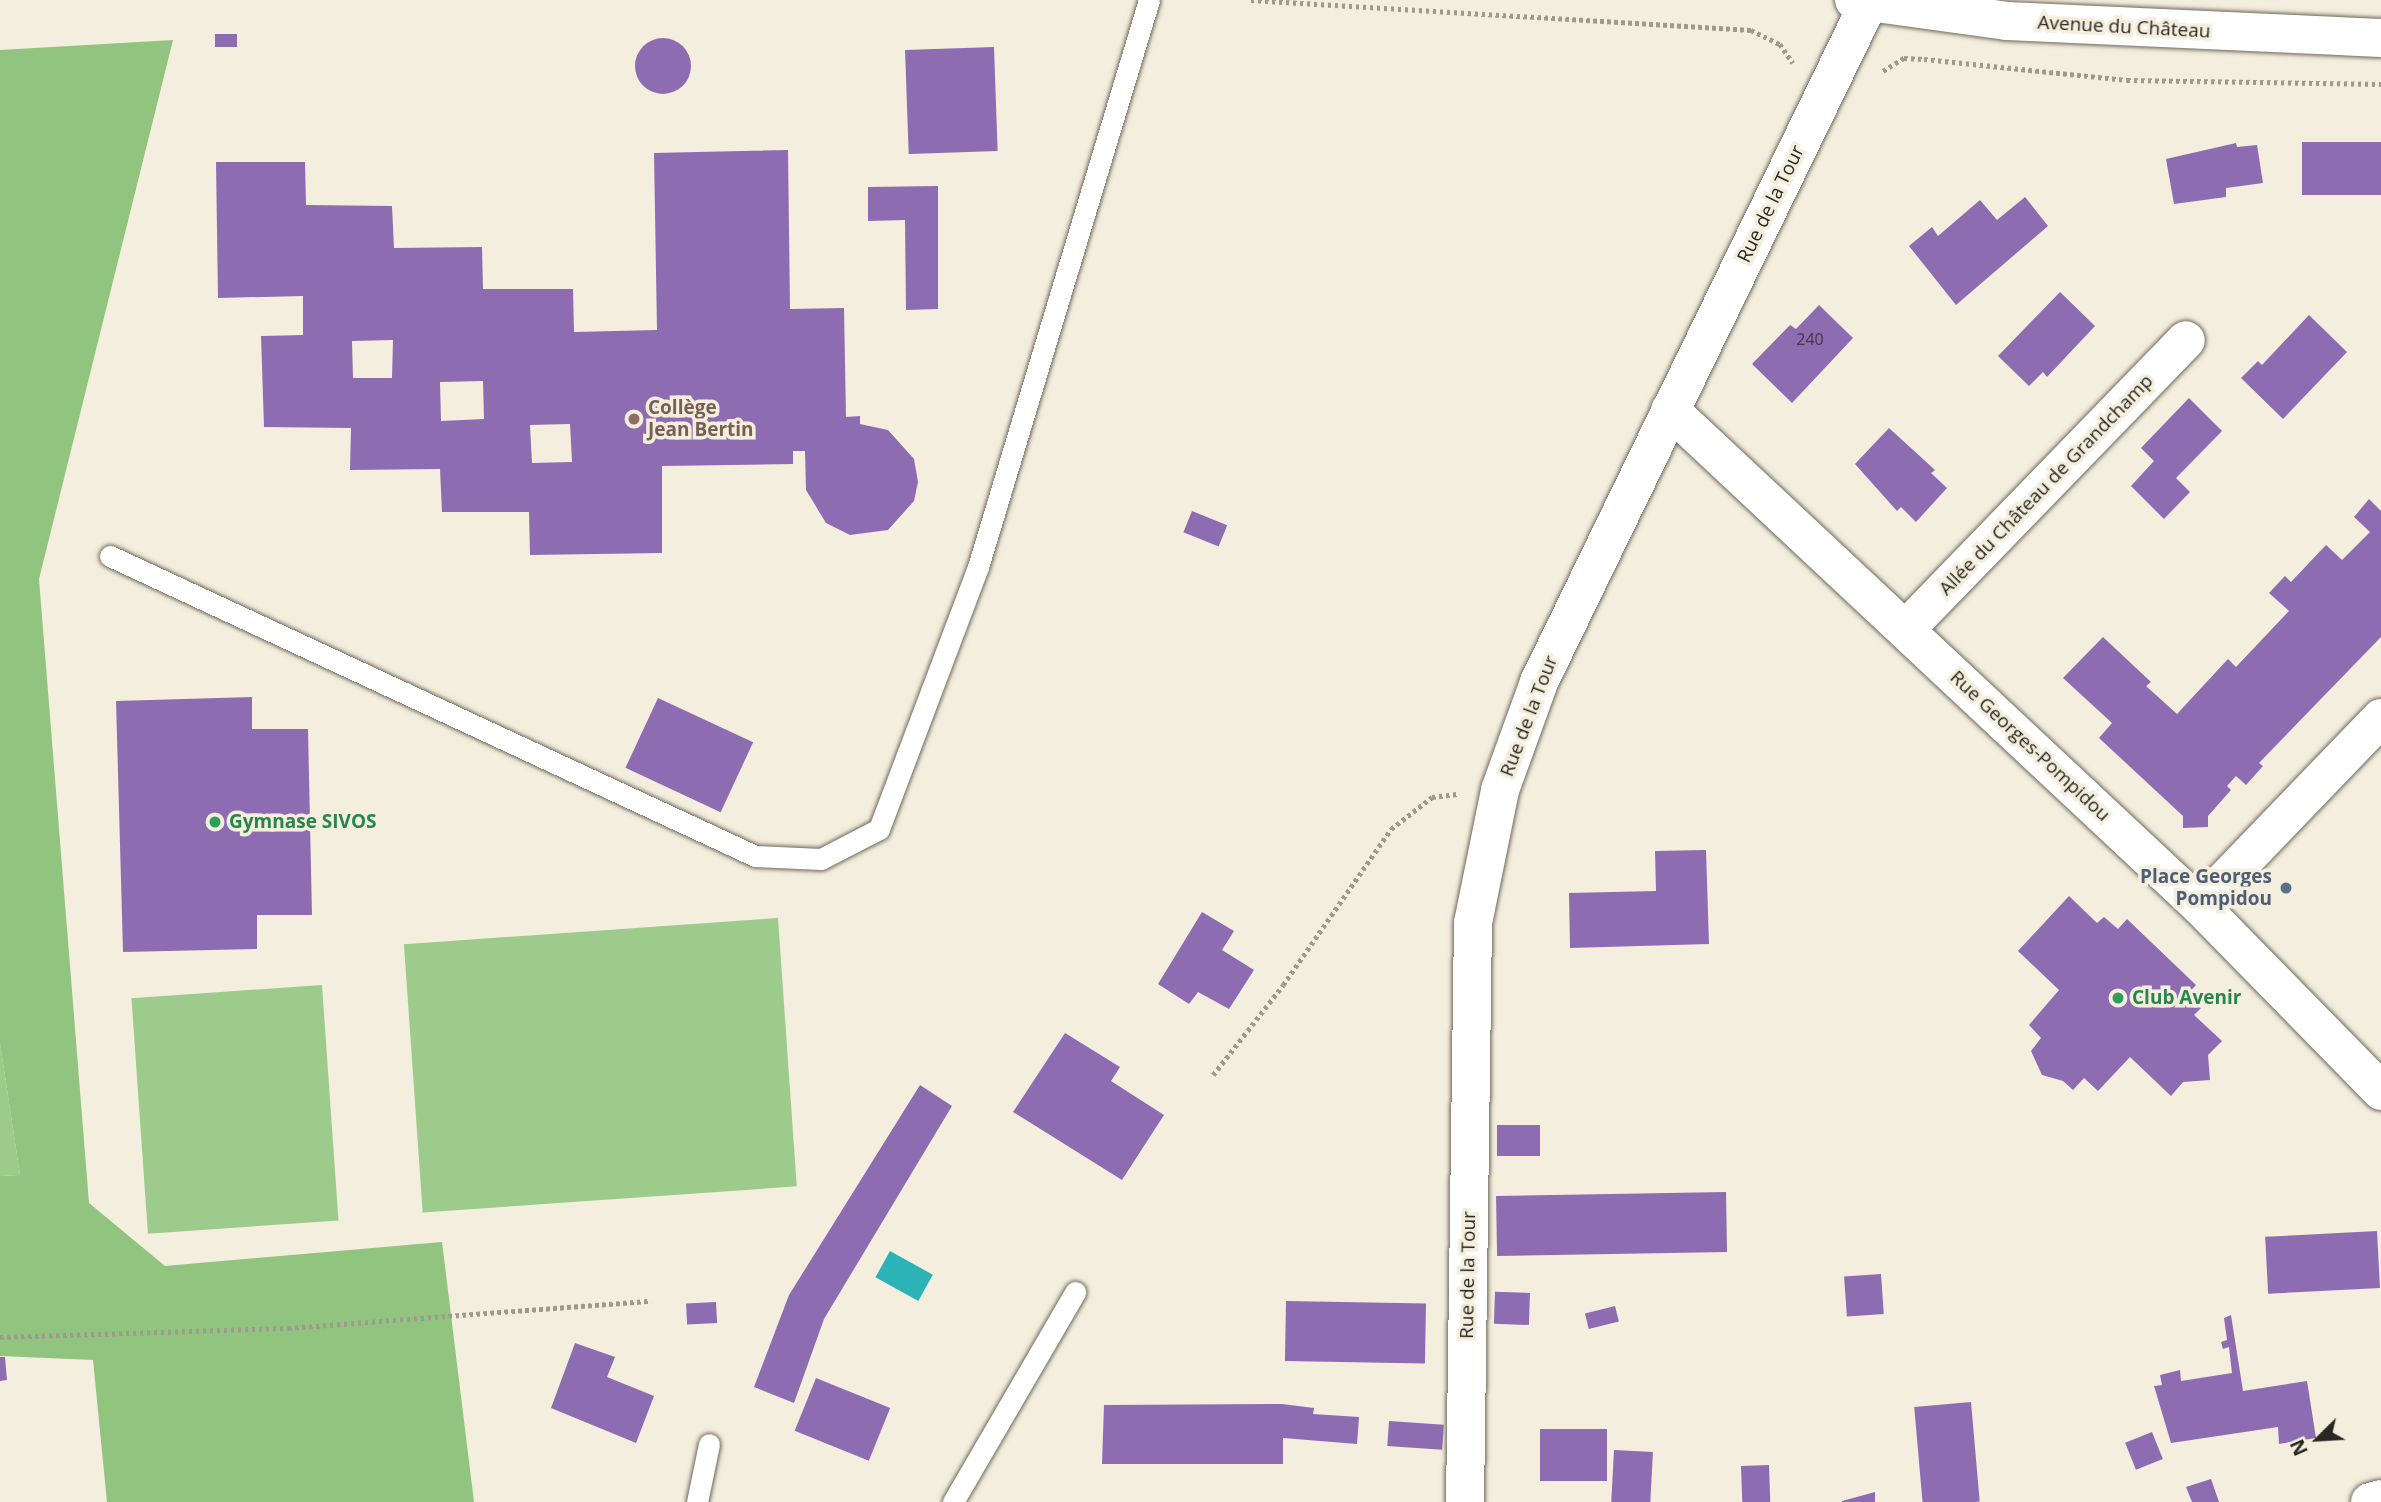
<!DOCTYPE html>
<html>
<head>
<meta charset="utf-8">
<style>
  body { margin:0 }
  #map { position:relative; width:2381px; height:1502px; overflow:hidden; background:#f4eede; font-family:"Open Sans",sans-serif }
  div>[style] { position:absolute }
  .green>* { inset:0; background:#9ccb8c; transform-origin:0 0 }
  .forest>* { inset:0; background:#91c47e }
  .water>* { inset:0; background:#2bb3b8; transform-origin:0 0 }
  .building>* { inset:0; background:#8e6cb2; transform-origin:0 0 }
  .round { border-radius:50% }
  .path>* { height:4.5px; margin-top:-2.25px; transform-origin:0; background:repeating-linear-gradient(90deg,#9e9a8e 0 3.5px,transparent 0 7px) }
  .roads { filter:drop-shadow(0 0 2px #6e695b) drop-shadow(0 0 2px #6e695b) }
  .lane>* { height:21px; margin:-10.5px; padding:0 10.5px; transform-origin:10.5px; border-radius:10.5px; background:#fff }
  .street>* { height:38px; margin:-19px; padding:0 19px; transform-origin:19px; border-radius:19px; background:#fff }
  .secondary>* { height:38px; margin:-19px; padding:0 19px; transform-origin:19px; border-radius:19px; background:#fff }
  .dots>* { width:19px; height:19px; translate:-50% -50%; box-sizing:border-box; border:4px solid #f4eede; border-radius:50% }
  span { translate:-50% -50%; white-space:nowrap; text-align:center; line-height:1.15; -webkit-text-stroke:7px #f4eede; paint-order:stroke }
  .number-label { font-size:16px; color:#423845 }
  .number-label span { -webkit-text-stroke-width:0 }
  .street-label { font-size:19px; color:#292721 }
  .education-label { font-size:19px; color:#785e54; font-weight:700 }
  .left { translate:0 -50%; text-align:left }
  .leisure-label { font-size:19px; color:#27864d; font-weight:700 }
  .service-label { font-size:19px; color:#4e5e75; font-weight:700 }
  .right { translate:-100% -50%; text-align:right }
  .north { position:absolute; left:2283px; top:1404px; width:70px; height:70px; -webkit-text-stroke:5px #f4eede; paint-order:stroke; rotate:246deg; font-size:19px; font-weight:700; line-height:28px; text-align:center; color:#292721 }
  .north::after { content:''; display:block; margin:auto; width:24px; height:32px; background:#292721; clip-path:polygon(50% 0,100% 100%,50% 72%,0 100%) }
</style>
</head>
<body>
<div id="map">
  <div class="green">
    <i style="left:778px;top:918px;width:269px;height:375px;rotate:86deg"></i>
    <i style="left:322px;top:985px;width:236px;height:191px;rotate:86deg"></i>
    <i style="clip-path:polygon(0 1043px,20px 1175px,0 1176px)"></i>
  </div>
  <div class="forest">
    <i style="clip-path:polygon(173px 40px,39px 579px,89px 1203px,165px 1266px,442px 1242px,474px 1502px,107px 1502px,93px 1360px,0 1356px,0 1176px,20px 1175px,0 1043px,0 50px)"></i>
  </div>
  <div class="water">
    <i style="left:890px;top:1251px;width:49px;height:30px;rotate:29deg"></i>
  </div>
  <div class="building">
    <i style="left:215px;top:34px;width:22px;height:13px"></i>
    <i class="round" style="left:635px;top:38px;width:56px;height:56px"></i>
    <i style="left:994px;top:47px;width:104px;height:89px;rotate:88deg"></i>
    <i style="left:2302px;top:142px;width:79px;height:53px"></i>
    <i style="clip-path:polygon(2236px 143px,2237px 147px,2257px 145px,2263px 183px,2226px 188px,2226px 197px,2174px 204px,2166px 159px)"></i>
    <i style="clip-path:polygon(evenodd,788px 150px,790px 309px,844px 308px,846px 417px,860px 416px,860px 424px,888px 430px,914px 459px,918px 482px,914px 501px,888px 530px,850px 535px,826px 523px,806px 490px,805px 451px,793px 451px,793px 464px,662px 466px,662px 553px,530px 555px,529px 512px,442px 512px,440px 469px,350px 470px,351px 428px,264px 427px,261px 336px,303px 335px,303px 296px,218px 298px,216px 162px,305px 162px,306px 205px,392px 206px,394px 248px,482px 247px,483px 289px,573px 289px,574px 332px,657px 330px,654px 153px,788px 150px,393px 340px,392px 378px,353px 378px,352px 341px,393px 340px,788px 150px,483px 381px,484px 419px,441px 421px,440px 382px,483px 381px,788px 150px,570px 424px,572px 462px,532px 463px,530px 425px,570px 424px)"></i>
    <i style="clip-path:polygon(938px 186px,938px 309px,906px 310px,905px 220px,868px 221px,868px 187px)"></i>
    <i style="clip-path:polygon(2025px 197px,2048px 226px,1956px 305px,1909px 246px,1932px 227px,1938px 236px,1980px 200px,1997px 220px)"></i>
    <i style="clip-path:polygon(2060px 292px,2095px 326px,2047px 377px,2043px 372px,2029px 386px,1998px 356px)"></i>
    <i style="clip-path:polygon(1819px 305px,1853px 338px,1792px 403px,1752px 364px,1790px 325px,1796px 329px)"></i>
    <i style="clip-path:polygon(2309px 315px,2347px 352px,2283px 419px,2241px 378px,2258px 361px,2262px 365px)"></i>
    <i style="clip-path:polygon(2189px 398px,2222px 431px,2176px 478px,2190px 492px,2164px 519px,2131px 486px,2154px 461px,2141px 448px)"></i>
    <i style="clip-path:polygon(1889px 428px,1935px 470px,1931px 473px,1947px 488px,1916px 522px,1901px 507px,1897px 511px,1855px 464px)"></i>
    <i style="clip-path:polygon(2369px 499px,2381px 511px,2381px 637px,2259px 763px,2263px 766px,2246px 785px,2236px 776px,2227px 786px,2231px 790px,2208px 816px,2208px 827px,2183px 828px,2183px 816px,2099px 738px,2112px 723px,2063px 678px,2103px 637px,2151px 682px,2146px 686px,2177px 714px,2228px 659px,2236px 667px,2289px 611px,2269px 593px,2285px 576px,2291px 582px,2326px 545px,2342px 560px,2370px 532px,2354px 517px)"></i>
    <i style="left:1192px;top:511px;width:38px;height:23px;rotate:22deg"></i>
    <i style="clip-path:polygon(252px 697px,252px 729px,308px 729px,312px 915px,257px 915px,257px 949px,123px 952px,116px 701px)"></i>
    <i style="left:658px;top:698px;width:105px;height:77px;rotate:25deg"></i>
    <i style="clip-path:polygon(1706px 850px,1709px 944px,1570px 948px,1569px 893px,1656px 891px,1655px 851px)"></i>
    <i style="clip-path:polygon(2069px 896px,2097px 923px,2104px 917px,2118px 929px,2127px 919px,2196px 985px,2187px 995px,2201px 1008px,2194px 1015px,2222px 1041px,2208px 1055px,2210px 1080px,2183px 1082px,2171px 1096px,2130px 1057px,2098px 1091px,2084px 1078px,2073px 1090px,2063px 1081px,2042px 1075px,2031px 1051px,2041px 1038px,2029px 1025px,2059px 990px,2018px 951px)"></i>
    <i style="clip-path:polygon(1202px 912px,1234px 931px,1222px 950px,1254px 970px,1229px 1009px,1198px 992px,1189px 1004px,1158px 984px)"></i>
    <i style="clip-path:polygon(1065px 1033px,1120px 1067px,1111px 1081px,1164px 1115px,1122px 1180px,1013px 1112px)"></i>
    <i style="clip-path:polygon(920px 1085px,952px 1106px,824px 1319px,794px 1403px,754px 1387px,789px 1295px)"></i>
    <i style="left:1540px;top:1125px;width:31px;height:43px;rotate:90deg"></i>
    <i style="left:1726px;top:1192px;width:60px;height:230px;rotate:89deg"></i>
    <i style="left:2377px;top:1231px;width:57px;height:112px;rotate:87deg"></i>
    <i style="left:1881px;top:1274px;width:40px;height:37px;rotate:86deg"></i>
    <i style="left:1530px;top:1293px;width:32px;height:35px;rotate:92deg"></i>
    <i style="left:1286px;top:1301px;width:140px;height:60px;rotate:1deg"></i>
    <i style="left:716px;top:1302px;width:21px;height:30px;rotate:87deg"></i>
    <i style="left:1615px;top:1306px;width:16px;height:31px;rotate:76deg"></i>
    <i style="clip-path:polygon(2231px 1315px,2243px 1391px,2307px 1381px,2316px 1438px,2279px 1444px,2278px 1427px,2171px 1443px,2154px 1386px,2162px 1385px,2160px 1375px,2180px 1370px,2181px 1381px,2232px 1373px,2229px 1347px,2223px 1349px,2221px 1342px,2227px 1340px,2224px 1318px)"></i>
    <i style="clip-path:polygon(575px 1343px,615px 1357px,607px 1377px,654px 1396px,636px 1443px,551px 1408px)"></i>
    <i style="clip-path:polygon(0 1357px,5px 1357px,7px 1380px,0 1381px)"></i>
    <i style="left:816px;top:1378px;width:80px;height:57px;rotate:22deg"></i>
    <i style="left:1971px;top:1402px;width:100px;height:57px;rotate:85deg"></i>
    <i style="clip-path:polygon(1282px 1404px,1314px 1408px,1313px 1414px,1359px 1417px,1357px 1444px,1283px 1438px,1283px 1464px,1102px 1464px,1104px 1405px)"></i>
    <i style="left:1389px;top:1421px;width:55px;height:25px;rotate:4deg"></i>
    <i style="left:1540px;top:1429px;width:67px;height:52px"></i>
    <i style="left:2152px;top:1432px;width:29px;height:29px;rotate:68deg"></i>
    <i style="left:1614px;top:1450px;width:39px;height:52px;rotate:3deg"></i>
    <i style="left:1769px;top:1465px;width:37px;height:28px;rotate:88deg"></i>
    <i style="clip-path:polygon(2211px 1479px,2219px 1502px,2192px 1502px,2186px 1487px)"></i>
    <i style="clip-path:polygon(1875px 1492px,1875px 1502px,1842px 1502px,1842px 1501px)"></i>
  </div>
  <div class="path">
    <i style="left:1251px;top:0;width:501px;rotate:3.43deg"></i>
    <i style="left:1751px;top:30px;width:32px;rotate:26deg"></i>
    <i style="left:1780px;top:44px;width:23px;rotate:56deg"></i>
    <i style="left:1883px;top:71px;width:25px;rotate:-32deg"></i>
    <i style="left:1904px;top:58px;width:20px;rotate:3deg"></i>
    <i style="left:1924px;top:59px;width:204px;rotate:5.9deg"></i>
    <i style="left:2127px;top:80px;width:254px;rotate:0.9deg"></i>
    <i style="left:1213px;top:1075px;width:114px;rotate:-52.1deg"></i>
    <i style="left:1283px;top:985px;width:190px;rotate:-55.3deg"></i>
    <i style="left:1391px;top:829px;width:52px;rotate:-38deg"></i>
    <i style="left:1432px;top:797px;width:25px;rotate:-7deg"></i>
    <i style="left:0;top:1337px;width:288px;rotate:-1.8deg"></i>
    <i style="left:288px;top:1328px;width:364px;rotate:-4.3deg"></i>
  </div>
  <div class="roads">
    <div class="lane">
      <i style="left:110px;top:556px;width:711px;rotate:24.94deg"></i>
      <i style="left:755px;top:856px;width:66px;rotate:2.6deg"></i>
      <i style="left:821px;top:859px;width:65px;rotate:-27.3deg"></i>
      <i style="left:879px;top:829px;width:280px;rotate:-69.3deg"></i>
      <i style="left:978px;top:567px;width:592px;rotate:-73.22deg"></i>
      <i style="left:697px;top:1502px;width:59px;rotate:-78.3deg"></i>
      <i style="left:953px;top:1502px;width:243px;rotate:-59.8deg"></i>
    </div>
    <div class="street">
      <i style="left:1670px;top:410px;width:726px;rotate:43.1deg"></i>
      <i style="left:2200px;top:906px;width:259px;rotate:45.6deg"></i>
      <i style="left:1906px;top:629px;width:402px;rotate:-45.9deg"></i>
      <i style="left:2200px;top:906px;width:261px;rotate:-46.1deg"></i>
    </div>
    <div class="secondary">
      <i style="left:1854px;top:0;width:154px;rotate:7.8deg"></i>
      <i style="left:2007px;top:21px;width:374px;rotate:2.6deg"></i>
      <i style="left:1465px;top:1502px;width:579px;rotate:-89.21deg"></i>
      <i style="left:1473px;top:923px;width:136px;rotate:-78.5deg"></i>
      <i style="left:1500px;top:790px;width:115px;rotate:-70.1deg"></i>
      <i style="left:1539px;top:682px;width:758px;rotate:-64.11deg"></i>
      <i style="left:2370px;top:1502px;width:11px;rotate:-15deg"></i>
    </div>
  </div>
  <div class="dots">
    <i style="left:634px;top:419px;background:#8d6e63"></i>
    <i style="left:215px;top:822px;background:#2e9e5b"></i>
    <i style="left:2286px;top:888px;background:#5c6f8a"></i>
    <i style="left:2118px;top:998px;background:#2e9e5b"></i>
  </div>
  <div class="number-label">
    <span style="left:1810px;top:339px">240</span>
  </div>
  <div class="street-label">
    <span style="left:2124px;top:27px;rotate:3deg">Avenue du Château</span>
    <span style="left:1771px;top:204px;rotate:-64deg">Rue de la Tour</span>
    <span style="left:2046px;top:485px;rotate:-46deg">Allée du Château de Grandchamp</span>
    <span style="left:1529px;top:716px;rotate:-69deg">Rue de la Tour</span>
    <span style="left:2030px;top:746px;rotate:43deg">Rue Georges-Pompidou</span>
    <span style="left:1468px;top:1275px;rotate:-89deg">Rue de la Tour</span>
  </div>
  <div class="education-label">
    <span class="left" style="left:648px;top:419px">Collège<br>Jean Bertin</span>
  </div>
  <div class="leisure-label">
    <span class="left" style="left:229px;top:822px">Gymnase SIVOS</span>
    <span class="left" style="left:2132px;top:998px">Club Avenir</span>
  </div>
  <div class="service-label">
    <span class="right" style="left:2272px;top:888px">Place Georges<br>Pompidou</span>
  </div>
  <div class="north">N</div>
</div>
</body>
</html>
